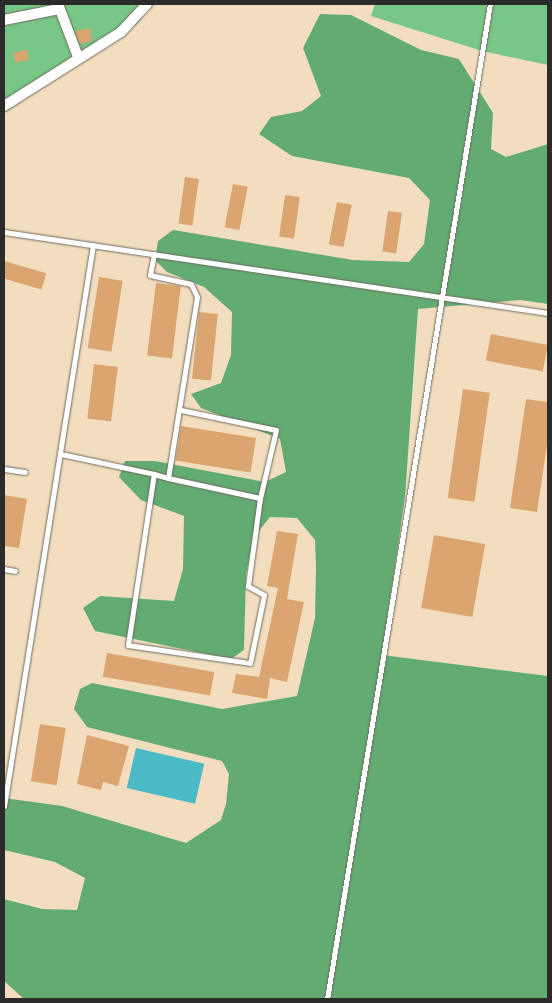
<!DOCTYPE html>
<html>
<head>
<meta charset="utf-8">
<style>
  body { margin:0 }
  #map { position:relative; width:552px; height:1003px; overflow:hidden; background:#f2debf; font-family:"Shantell Sans",sans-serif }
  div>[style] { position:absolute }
  .green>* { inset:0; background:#78c788 }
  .forest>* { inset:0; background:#62ac74 }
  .water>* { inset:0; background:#4cb9c6; transform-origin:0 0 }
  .building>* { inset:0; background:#daa571; transform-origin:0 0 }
  .roads { filter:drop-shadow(0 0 1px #716a5f) drop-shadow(0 0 1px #716a5f) }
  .service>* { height:5px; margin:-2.5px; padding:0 2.5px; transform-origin:2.5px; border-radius:2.5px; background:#fff }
  .minor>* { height:10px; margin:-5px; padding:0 5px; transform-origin:5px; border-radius:5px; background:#fff }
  span { translate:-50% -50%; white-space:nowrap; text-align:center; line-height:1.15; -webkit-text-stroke:4.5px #fbf7ec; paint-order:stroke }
  .frame { position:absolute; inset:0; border:5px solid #2b2b2b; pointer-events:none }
</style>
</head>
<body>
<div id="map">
  <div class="green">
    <i style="clip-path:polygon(4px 4px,152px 4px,137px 24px,4px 113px)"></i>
    <i style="clip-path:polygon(375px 4px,548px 4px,548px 65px,482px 51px,371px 16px)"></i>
  </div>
  <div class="forest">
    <i style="clip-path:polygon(320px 14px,351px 15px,421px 50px,459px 59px,493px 113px,491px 149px,506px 157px,548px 144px,548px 304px,520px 300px,418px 309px,405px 497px,382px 655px,548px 676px,548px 999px,24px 999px,4px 981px,4px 899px,42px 909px,77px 910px,85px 878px,55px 862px,4px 850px,4px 798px,62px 806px,186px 843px,221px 820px,226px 804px,229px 774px,222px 761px,87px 727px,74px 709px,80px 689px,92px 683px,222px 709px,297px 696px,315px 618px,316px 568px,315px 540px,297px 518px,270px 517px,254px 537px,246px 574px,244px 650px,231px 659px,95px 631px,83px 608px,100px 596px,174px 601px,183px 569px,184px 516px,141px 500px,119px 477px,125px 461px,155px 461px,265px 482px,286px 472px,280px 439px,201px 408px,191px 394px,221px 383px,231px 355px,232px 312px,204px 287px,167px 272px,155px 260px,158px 241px,173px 230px,353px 260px,409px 262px,424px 244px,430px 200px,409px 178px,292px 156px,259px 134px,271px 117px,302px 111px,321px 96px,303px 48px)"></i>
  </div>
  <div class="water">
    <i style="left:136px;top:748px;width:70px;height:41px;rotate:13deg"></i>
  </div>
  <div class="building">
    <i style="clip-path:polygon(90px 28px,92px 41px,80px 44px,75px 31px)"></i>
    <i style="left:27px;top:50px;width:10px;height:14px;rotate:79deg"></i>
    <i style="left:185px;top:177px;width:14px;height:47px;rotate:8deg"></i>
    <i style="left:233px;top:184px;width:15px;height:44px;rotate:11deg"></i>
    <i style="left:285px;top:195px;width:15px;height:42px;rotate:8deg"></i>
    <i style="left:337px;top:202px;width:15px;height:43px;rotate:11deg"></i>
    <i style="left:388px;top:211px;width:14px;height:41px;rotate:8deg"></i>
    <i style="left:4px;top:261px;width:44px;height:17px;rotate:16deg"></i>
    <i style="left:99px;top:277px;width:24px;height:72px;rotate:9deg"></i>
    <i style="left:156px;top:283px;width:25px;height:73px;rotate:7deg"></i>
    <i style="left:199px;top:312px;width:19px;height:67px;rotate:6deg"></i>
    <i style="left:491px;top:334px;width:58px;height:27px;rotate:11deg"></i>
    <i style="left:94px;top:364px;width:24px;height:55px;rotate:7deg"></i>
    <i style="left:463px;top:389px;width:27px;height:110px;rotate:8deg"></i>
    <i style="clip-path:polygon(526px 399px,548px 402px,548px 438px,537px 512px,510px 508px)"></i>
    <i style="left:181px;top:426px;width:76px;height:35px;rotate:9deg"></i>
    <i style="clip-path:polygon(4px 495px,27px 499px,19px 548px,4px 546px)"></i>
    <i style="clip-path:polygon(277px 531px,298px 534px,287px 599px,304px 602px,287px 682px,270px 678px,267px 699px,232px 693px,236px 674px,259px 677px,278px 588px,267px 586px)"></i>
    <i style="left:434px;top:535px;width:52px;height:74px;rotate:10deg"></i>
    <i style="left:107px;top:653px;width:109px;height:24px;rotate:10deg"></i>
    <i style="left:40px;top:724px;width:26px;height:58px;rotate:9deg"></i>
    <i style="clip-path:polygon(87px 735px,129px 746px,118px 786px,103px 782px,101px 790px,77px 784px)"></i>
  </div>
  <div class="roads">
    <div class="service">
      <i style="left:4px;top:232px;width:550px;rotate:8.47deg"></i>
      <i style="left:154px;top:254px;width:21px;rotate:101deg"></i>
      <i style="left:150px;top:275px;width:42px;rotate:12.4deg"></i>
      <i style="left:191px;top:284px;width:14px;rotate:65deg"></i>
      <i style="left:197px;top:297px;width:183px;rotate:99.1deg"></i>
      <i style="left:181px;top:410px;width:97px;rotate:11.9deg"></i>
      <i style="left:276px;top:430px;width:70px;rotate:103.2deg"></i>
      <i style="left:61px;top:454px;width:95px;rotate:12.1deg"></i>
      <i style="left:154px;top:474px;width:15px;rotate:16deg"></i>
      <i style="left:168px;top:478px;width:94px;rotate:12.3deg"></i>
      <i style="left:260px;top:498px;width:89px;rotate:97.8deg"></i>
      <i style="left:248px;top:586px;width:18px;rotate:29deg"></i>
      <i style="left:264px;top:595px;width:69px;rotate:101.6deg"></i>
      <i style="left:250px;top:663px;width:123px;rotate:-171.6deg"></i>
      <i style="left:128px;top:645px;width:173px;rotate:-81.4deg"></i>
      <i style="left:4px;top:469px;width:21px;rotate:8deg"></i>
      <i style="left:4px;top:569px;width:11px;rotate:10deg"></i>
      <i style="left:4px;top:806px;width:568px;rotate:-80.99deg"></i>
      <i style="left:327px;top:999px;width:1008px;rotate:-80.7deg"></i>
    </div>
    <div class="minor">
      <i style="left:58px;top:4px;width:57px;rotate:69.3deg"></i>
      <i style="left:4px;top:20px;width:56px;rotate:-11.3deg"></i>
      <i style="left:4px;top:106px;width:138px;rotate:-32.3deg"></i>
      <i style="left:121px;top:32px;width:38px;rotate:-47deg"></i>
    </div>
  </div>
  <div class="frame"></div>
</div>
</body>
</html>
